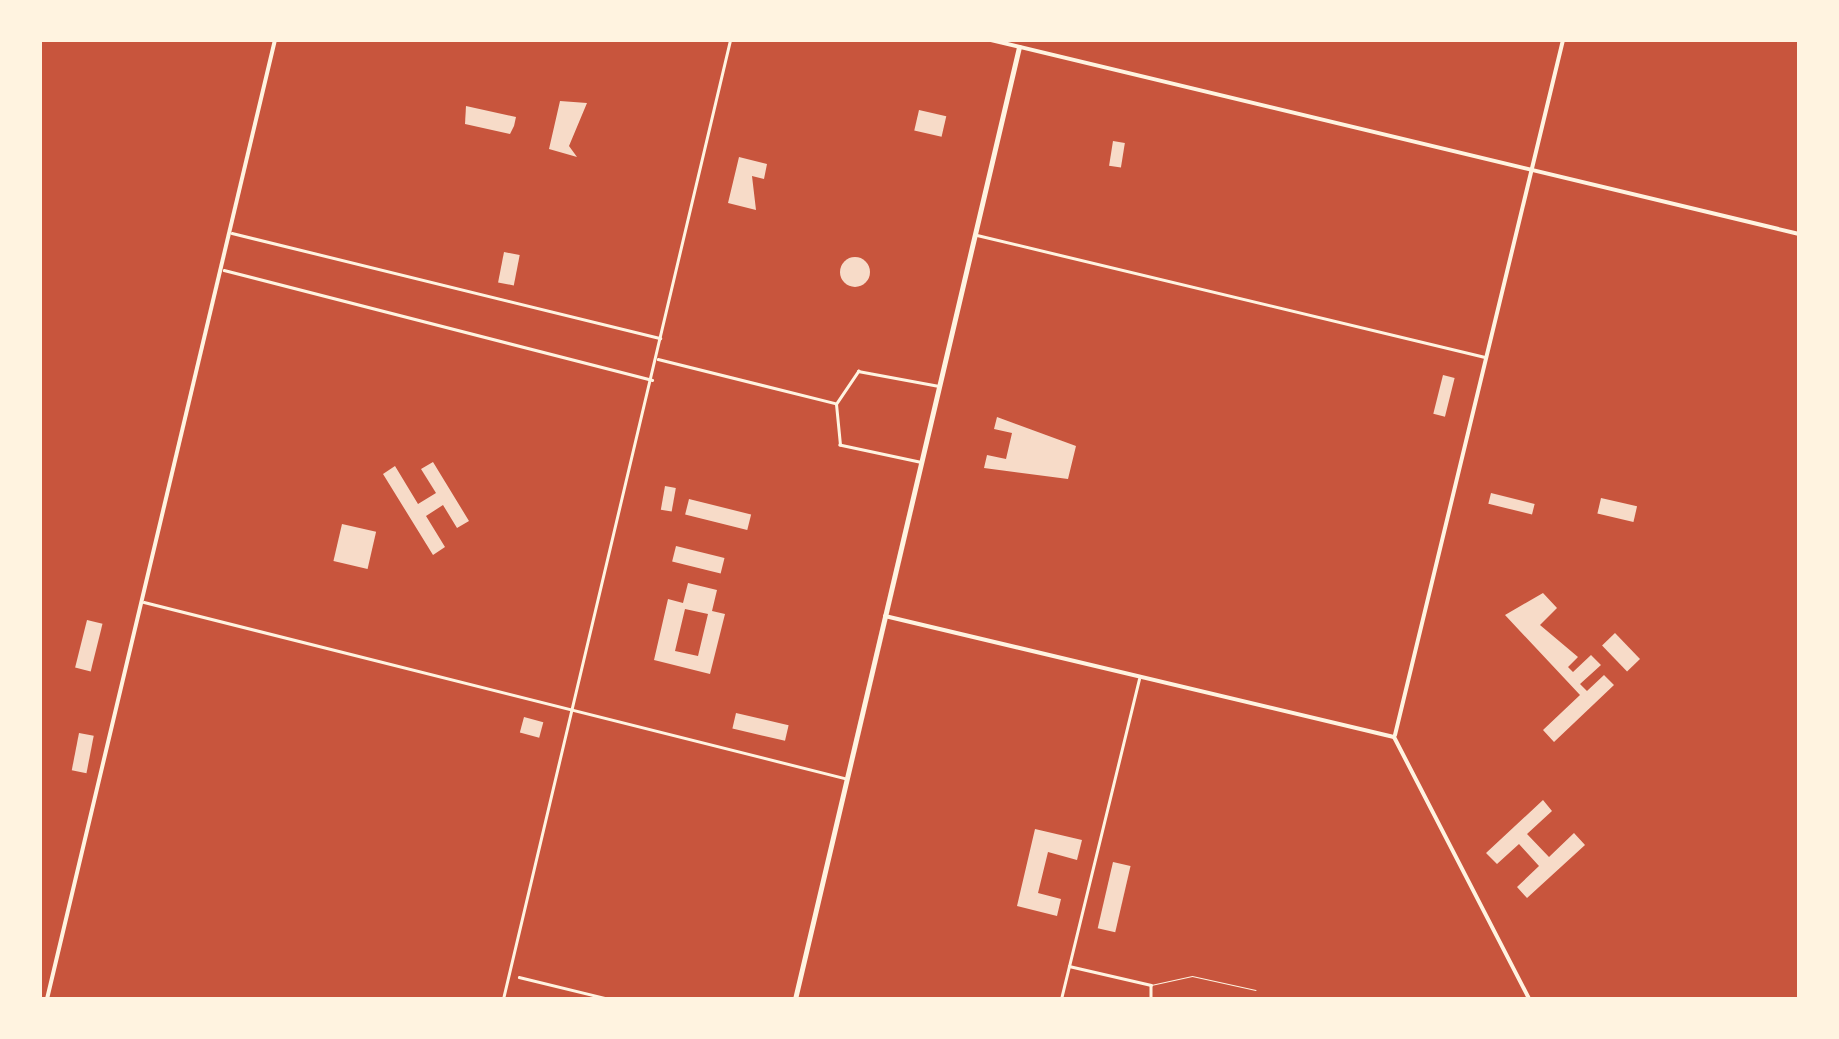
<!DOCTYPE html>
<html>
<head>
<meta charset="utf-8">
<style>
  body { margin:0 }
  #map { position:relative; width:1839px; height:1039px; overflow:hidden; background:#c8553d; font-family:Barlow,sans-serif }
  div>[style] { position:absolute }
  .building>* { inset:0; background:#f7dbc8; transform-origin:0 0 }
  .round { border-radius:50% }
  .service>* { height:1px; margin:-0.5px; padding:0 0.5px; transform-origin:0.5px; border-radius:0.5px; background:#fff3e0 }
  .pedestrian>* { height:2.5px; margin:-1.25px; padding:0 1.25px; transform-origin:1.25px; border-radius:1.25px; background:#fff3e0 }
  .minor>* { height:2.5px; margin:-1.25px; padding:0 1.25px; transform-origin:1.25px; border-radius:1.25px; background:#fff3e0 }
  .tertiary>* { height:4px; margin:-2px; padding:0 2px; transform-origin:2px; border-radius:2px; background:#fff3e0 }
  .secondary>* { height:5px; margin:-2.5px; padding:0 2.5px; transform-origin:2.5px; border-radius:2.5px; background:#fff3e0 }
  span { translate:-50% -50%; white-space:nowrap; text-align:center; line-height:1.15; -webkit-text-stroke:8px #fff3e0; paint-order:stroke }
  .frame { position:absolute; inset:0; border:42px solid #fff3e0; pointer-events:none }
</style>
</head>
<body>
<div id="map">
  <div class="building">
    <i style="clip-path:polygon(560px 101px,587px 103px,569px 146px,577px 157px,549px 149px)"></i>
    <i style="clip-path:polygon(466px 106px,516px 117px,514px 126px,510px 134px,465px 124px)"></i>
    <i style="left:919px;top:110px;width:28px;height:21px;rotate:13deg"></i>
    <i style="left:1113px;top:141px;width:12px;height:25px;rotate:9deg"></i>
    <i style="clip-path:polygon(739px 157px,767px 164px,764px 179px,752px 176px,756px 210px,728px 203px)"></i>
    <i style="left:504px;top:252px;width:16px;height:31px;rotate:11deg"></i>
    <i class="round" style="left:840px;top:257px;width:30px;height:30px"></i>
    <i style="left:1443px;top:375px;width:12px;height:40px;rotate:14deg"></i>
    <i style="clip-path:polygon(997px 417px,1076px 446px,1068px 479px,984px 468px,987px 455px,1006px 459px,1012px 433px,994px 429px)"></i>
    <i style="clip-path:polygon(433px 462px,469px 521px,457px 528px,443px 505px,426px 516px,445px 547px,433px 555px,383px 474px,395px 466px,418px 504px,436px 493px,421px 469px)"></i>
    <i style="left:665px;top:486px;width:11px;height:24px;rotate:10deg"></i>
    <i style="left:1491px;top:493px;width:45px;height:11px;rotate:14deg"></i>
    <i style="left:1601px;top:498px;width:37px;height:16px;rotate:13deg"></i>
    <i style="left:689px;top:499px;width:64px;height:16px;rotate:14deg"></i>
    <i style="left:342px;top:524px;width:35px;height:38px;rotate:13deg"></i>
    <i style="left:676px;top:546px;width:50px;height:16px;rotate:14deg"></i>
    <i style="clip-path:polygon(evenodd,688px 583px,717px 590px,712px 611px,725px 614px,710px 674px,654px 660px,668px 599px,683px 603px,688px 583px,685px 609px,708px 614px,698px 656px,675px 651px,685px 609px)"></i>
    <i style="clip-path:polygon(1543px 593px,1557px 608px,1540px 625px,1578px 657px,1568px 667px,1573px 672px,1591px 655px,1601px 665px,1580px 684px,1587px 691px,1604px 675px,1614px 685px,1554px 742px,1543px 730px,1580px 695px,1505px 615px)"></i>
    <i style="left:87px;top:620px;width:16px;height:49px;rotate:14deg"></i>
    <i style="left:1615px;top:633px;width:36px;height:18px;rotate:46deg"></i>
    <i style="left:736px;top:713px;width:54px;height:16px;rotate:13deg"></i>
    <i style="left:524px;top:717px;width:20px;height:16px;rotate:15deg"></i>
    <i style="left:79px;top:733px;width:15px;height:38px;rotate:11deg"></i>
    <i style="clip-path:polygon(1543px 800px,1552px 811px,1527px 834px,1549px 857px,1574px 833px,1585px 845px,1527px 898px,1517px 887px,1539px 866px,1519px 844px,1497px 864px,1486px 853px)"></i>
    <i style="clip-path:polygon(1035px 829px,1082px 840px,1077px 860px,1048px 852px,1038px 893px,1061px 899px,1057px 916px,1017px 906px)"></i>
    <i style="left:1113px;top:862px;width:18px;height:68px;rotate:13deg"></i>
  </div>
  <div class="service">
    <i style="left:1151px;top:985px;width:42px;rotate:-12.4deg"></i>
    <i style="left:1192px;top:976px;width:65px;rotate:12.5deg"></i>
  </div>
  <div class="pedestrian">
    <i style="left:519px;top:977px;width:93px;rotate:13.7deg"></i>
  </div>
  <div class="minor">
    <i style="left:232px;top:233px;width:441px;rotate:13.8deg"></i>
    <i style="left:977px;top:235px;width:522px;rotate:13.5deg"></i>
    <i style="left:224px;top:270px;width:442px;rotate:14.4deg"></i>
    <i style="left:658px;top:359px;width:182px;rotate:14deg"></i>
    <i style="left:919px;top:462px;width:81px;rotate:-167.9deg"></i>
    <i style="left:840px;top:445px;width:41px;rotate:-95.6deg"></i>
    <i style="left:836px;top:404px;width:40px;rotate:-56deg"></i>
    <i style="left:858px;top:371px;width:82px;rotate:10.5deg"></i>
    <i style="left:144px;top:602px;width:722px;rotate:14.11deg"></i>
    <i style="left:1069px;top:966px;width:84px;rotate:13deg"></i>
    <i style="left:1151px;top:985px;width:14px;rotate:90deg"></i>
    <i style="left:503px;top:999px;width:985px;rotate:-76.68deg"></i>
    <i style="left:1061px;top:999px;width:329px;rotate:-76.3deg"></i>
  </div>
  <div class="tertiary">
    <i style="left:991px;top:40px;width:831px;rotate:13.5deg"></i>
    <i style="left:885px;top:616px;width:523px;rotate:13.37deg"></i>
    <i style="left:1394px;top:737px;width:295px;rotate:62.7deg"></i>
    <i style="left:1395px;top:735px;width:715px;rotate:-76.41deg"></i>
    <i style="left:47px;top:999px;width:986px;rotate:-76.63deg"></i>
  </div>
  <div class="secondary">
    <i style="left:795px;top:999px;width:978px;rotate:-76.76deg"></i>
  </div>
  <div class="frame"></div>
</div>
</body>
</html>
